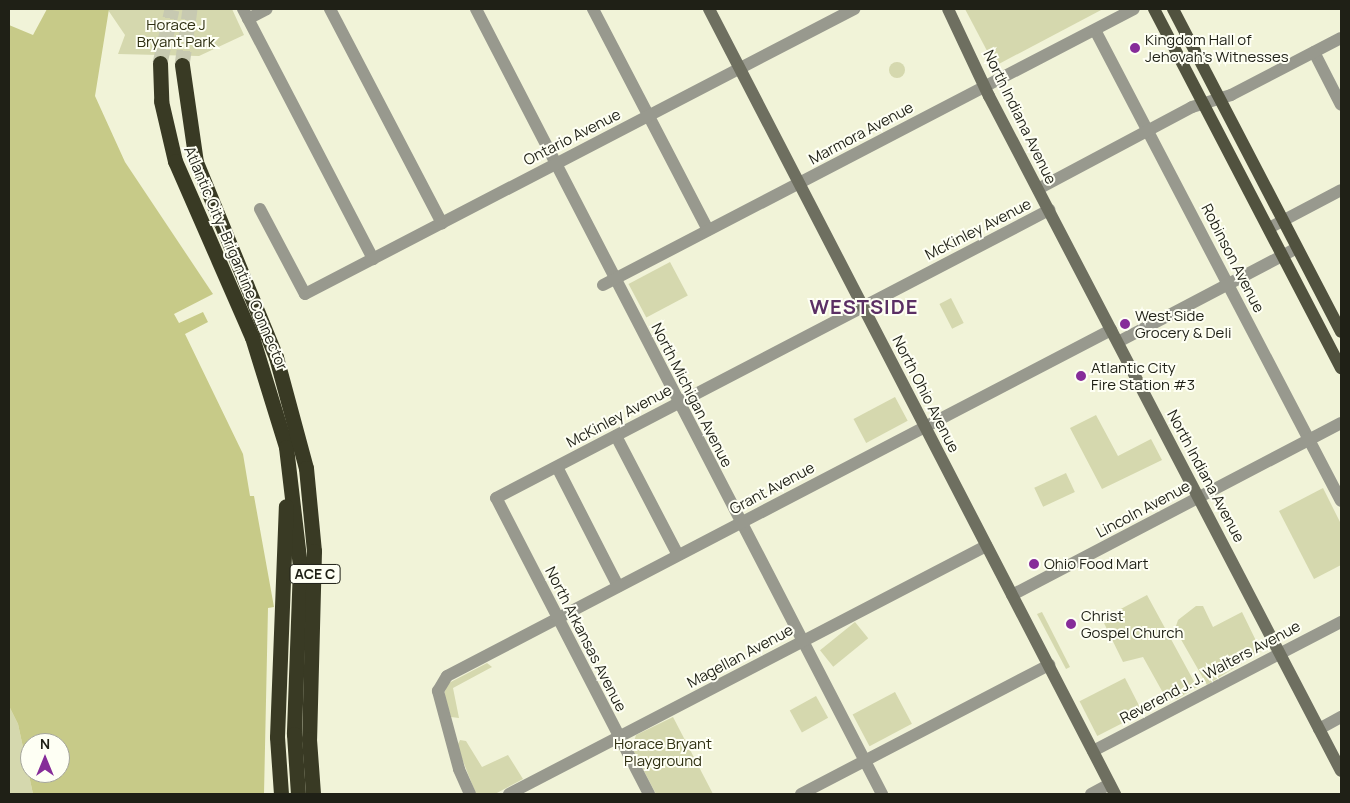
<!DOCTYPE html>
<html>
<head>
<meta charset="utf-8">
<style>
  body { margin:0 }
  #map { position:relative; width:1350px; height:803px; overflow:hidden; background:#f1f3d8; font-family:Manrope,sans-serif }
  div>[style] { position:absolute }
  .green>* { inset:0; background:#d5d8ae; transform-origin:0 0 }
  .round { border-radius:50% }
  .water>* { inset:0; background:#c7ca88 }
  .highway-tunnel>* { height:15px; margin-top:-7.5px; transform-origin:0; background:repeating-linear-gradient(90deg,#c7c9b1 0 15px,transparent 0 23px) }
  .street>* { height:12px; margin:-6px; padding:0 6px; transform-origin:6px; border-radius:6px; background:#98998e }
  .secondary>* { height:12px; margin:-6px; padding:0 6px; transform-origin:6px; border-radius:6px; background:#6e6f60 }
  .primary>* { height:12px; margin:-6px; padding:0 6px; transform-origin:6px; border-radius:6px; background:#51523f }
  .highway>* { height:15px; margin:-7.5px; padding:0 7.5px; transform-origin:7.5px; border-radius:7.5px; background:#393a24 }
  .dots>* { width:14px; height:14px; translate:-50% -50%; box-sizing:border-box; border:2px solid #fefff4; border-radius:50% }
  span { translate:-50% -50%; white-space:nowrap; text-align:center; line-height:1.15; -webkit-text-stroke:4px #fefff4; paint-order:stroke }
  .shield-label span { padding:1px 4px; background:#fefff4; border:1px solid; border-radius:4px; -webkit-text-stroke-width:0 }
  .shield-label { font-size:14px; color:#1f2016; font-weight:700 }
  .park-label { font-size:15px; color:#2e2f11 }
  .poi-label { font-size:15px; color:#1f2016 }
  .left { translate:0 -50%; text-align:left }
  .street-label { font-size:15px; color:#1f2016 }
  .district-label { font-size:20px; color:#5b2f64; font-weight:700; letter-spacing:1px }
  .frame { position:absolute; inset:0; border:10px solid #1f2016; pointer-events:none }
  .north { position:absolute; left:20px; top:733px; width:50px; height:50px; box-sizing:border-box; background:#fefff4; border:1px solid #a5a69b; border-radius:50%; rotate:0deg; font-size:14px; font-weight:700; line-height:20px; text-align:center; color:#1f2016 }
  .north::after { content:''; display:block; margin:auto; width:18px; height:22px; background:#862c99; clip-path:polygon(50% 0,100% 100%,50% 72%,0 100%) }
</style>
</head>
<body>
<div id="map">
  <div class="green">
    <i style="clip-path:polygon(232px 9px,244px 35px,199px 56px,118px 54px,125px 35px,108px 10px)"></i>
    <i style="clip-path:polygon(965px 9px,1103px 9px,995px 66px)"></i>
    <i class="round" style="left:889px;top:62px;width:16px;height:16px"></i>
    <i style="left:670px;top:262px;width:38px;height:47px;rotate:62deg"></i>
    <i style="left:951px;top:298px;width:28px;height:13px;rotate:63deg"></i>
    <i style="left:895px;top:397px;width:27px;height:47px;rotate:62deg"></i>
    <i style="clip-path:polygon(1096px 415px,1118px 456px,1151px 439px,1162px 460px,1102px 489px,1070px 428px)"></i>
    <i style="left:1066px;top:473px;width:21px;height:35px;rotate:65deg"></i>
    <i style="clip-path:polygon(1323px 488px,1341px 524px,1341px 565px,1314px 579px,1279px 511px)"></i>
    <i style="clip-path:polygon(1147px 595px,1197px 687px,1177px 699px,1167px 700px,1143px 657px,1123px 662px,1102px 619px)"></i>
    <i style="clip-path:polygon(1196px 606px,1203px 606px,1213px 627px,1242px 612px,1261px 651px,1207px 685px,1175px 629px,1178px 620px)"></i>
    <i style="clip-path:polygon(1042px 612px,1070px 667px,1066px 669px,1037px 614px)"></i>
    <i style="left:855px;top:622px;width:21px;height:45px;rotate:51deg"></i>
    <i style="clip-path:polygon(487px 663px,492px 667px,453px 688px,459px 718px,451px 717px,444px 695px,447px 684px)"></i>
    <i style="left:1125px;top:678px;width:39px;height:51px;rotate:63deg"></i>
    <i style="left:895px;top:692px;width:36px;height:48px;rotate:62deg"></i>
    <i style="left:816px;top:696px;width:25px;height:30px;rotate:61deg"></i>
    <i style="clip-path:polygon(9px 706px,18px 724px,33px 794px,9px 794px)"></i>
    <i style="clip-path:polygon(673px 717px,713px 794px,656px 794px,632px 748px,636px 735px)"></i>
    <i style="clip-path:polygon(460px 740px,466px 741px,482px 767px,508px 755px,523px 779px,495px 794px,476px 794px,457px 746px)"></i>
  </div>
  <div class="water">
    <i style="clip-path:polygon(evenodd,47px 9px,109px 9px,95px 96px,125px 162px,213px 294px,174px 314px,179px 323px,203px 312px,208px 322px,185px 334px,243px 454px,250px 496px,254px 496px,274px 607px,268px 608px,264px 794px,33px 794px,18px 724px,9px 706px,9px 25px,33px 35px,47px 9px,30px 743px,60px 743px,60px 773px,30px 773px,30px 743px)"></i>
  </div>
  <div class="highway-tunnel">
    <i style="left:160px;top:63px;width:55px;rotate:-77.5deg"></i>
    <i style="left:182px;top:65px;width:57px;rotate:-81.9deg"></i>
  </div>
  <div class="street">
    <i style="left:243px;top:9px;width:282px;rotate:62.5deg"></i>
    <i style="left:330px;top:9px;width:242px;rotate:62.4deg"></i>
    <i style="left:476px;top:9px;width:884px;rotate:62.65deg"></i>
    <i style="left:593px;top:9px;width:249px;rotate:62.5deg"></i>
    <i style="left:248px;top:19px;width:21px;rotate:-28deg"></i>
    <i style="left:1095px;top:30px;width:531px;rotate:62.42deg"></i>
    <i style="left:1314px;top:52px;width:59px;rotate:63deg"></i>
    <i style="left:1038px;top:189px;width:174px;rotate:-28deg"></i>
    <i style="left:1192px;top:107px;width:41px;rotate:-17.1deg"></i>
    <i style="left:1231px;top:95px;width:124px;rotate:-27.4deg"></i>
    <i style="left:260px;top:209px;width:96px;rotate:62.1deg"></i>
    <i style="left:305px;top:294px;width:619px;rotate:-27.43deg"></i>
    <i style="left:1269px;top:228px;width:81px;rotate:-27.8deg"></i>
    <i style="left:603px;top:285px;width:598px;rotate:-27.46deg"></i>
    <i style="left:1118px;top:342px;width:202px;rotate:-27.7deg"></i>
    <i style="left:616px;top:436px;width:134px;rotate:62.5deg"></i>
    <i style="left:557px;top:467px;width:134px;rotate:62.9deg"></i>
    <i style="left:1012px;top:595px;width:371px;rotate:-27.6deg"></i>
    <i style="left:1319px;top:729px;width:25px;rotate:-29deg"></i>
    <i style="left:1093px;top:751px;width:280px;rotate:-27.5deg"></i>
    <i style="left:470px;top:794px;width:27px;rotate:-114deg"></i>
    <i style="left:459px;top:769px;width:81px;rotate:-105.1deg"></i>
    <i style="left:438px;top:691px;width:17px;rotate:-59deg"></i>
    <i style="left:447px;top:676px;width:749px;rotate:-27.52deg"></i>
    <i style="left:509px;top:794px;width:538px;rotate:-27.47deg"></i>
    <i style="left:649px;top:794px;width:333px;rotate:-117.3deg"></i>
    <i style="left:496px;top:498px;width:624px;rotate:-27.51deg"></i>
    <i style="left:801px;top:794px;width:280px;rotate:-27.5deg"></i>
    <i style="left:1091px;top:794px;width:21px;rotate:-28deg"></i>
  </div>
  <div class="secondary">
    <i style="left:709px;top:9px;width:884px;rotate:62.65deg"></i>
    <i style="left:948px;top:9px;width:96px;rotate:64.8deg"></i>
    <i style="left:989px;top:96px;width:761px;rotate:62.46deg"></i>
  </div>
  <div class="primary">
    <i style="left:1154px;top:9px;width:405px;rotate:62.5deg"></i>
    <i style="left:1173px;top:9px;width:364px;rotate:62.5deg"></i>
  </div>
  <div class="highway">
    <i style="left:160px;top:63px;width:38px;rotate:88deg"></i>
    <i style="left:161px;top:101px;width:62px;rotate:76.9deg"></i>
    <i style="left:175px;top:161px;width:192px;rotate:66.4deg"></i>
    <i style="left:252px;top:337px;width:115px;rotate:72.8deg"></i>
    <i style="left:286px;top:447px;width:121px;rotate:83.3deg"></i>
    <i style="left:300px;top:567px;width:167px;rotate:92.1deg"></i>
    <i style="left:294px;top:734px;width:60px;rotate:86.2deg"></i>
    <i style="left:182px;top:65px;width:98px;rotate:81.8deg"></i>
    <i style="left:196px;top:162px;width:211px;rotate:67.7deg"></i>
    <i style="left:276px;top:357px;width:115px;rotate:74.9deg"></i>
    <i style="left:306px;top:468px;width:83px;rotate:84.5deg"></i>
    <i style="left:314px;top:551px;width:188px;rotate:91.5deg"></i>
    <i style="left:309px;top:739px;width:55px;rotate:85.8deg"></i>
    <i style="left:281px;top:794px;width:57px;rotate:-94deg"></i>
    <i style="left:277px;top:737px;width:231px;rotate:-87.8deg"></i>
  </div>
  <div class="dots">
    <i style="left:1135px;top:48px;background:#862c99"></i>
    <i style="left:1125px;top:324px;background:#862c99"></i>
    <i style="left:1081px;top:376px;background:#862c99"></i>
    <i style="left:1034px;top:564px;background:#862c99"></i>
    <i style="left:1071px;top:624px;background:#862c99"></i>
  </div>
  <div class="shield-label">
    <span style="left:315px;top:574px">ACE C</span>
  </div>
  <div class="park-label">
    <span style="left:176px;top:33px">Horace J<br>Bryant Park</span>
    <span style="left:663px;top:752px">Horace Bryant<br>Playground</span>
  </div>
  <div class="poi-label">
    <span class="left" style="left:1145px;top:48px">Kingdom Hall of<br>Jehovah's Witnesses</span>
    <span class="left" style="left:1135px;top:324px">West Side<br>Grocery &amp; Deli</span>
    <span class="left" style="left:1091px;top:376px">Atlantic City<br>Fire Station #3</span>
    <span class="left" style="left:1044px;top:564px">Ohio Food Mart</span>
    <span class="left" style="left:1081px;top:624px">Christ<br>Gospel Church</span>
  </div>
  <div class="street-label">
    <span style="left:1020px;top:117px;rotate:64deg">North Indiana Avenue</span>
    <span style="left:861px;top:133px;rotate:-28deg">Marmora Avenue</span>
    <span style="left:572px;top:137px;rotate:-27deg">Ontario Avenue</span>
    <span style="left:978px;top:229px;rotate:-27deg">McKinley Avenue</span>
    <span style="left:236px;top:258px;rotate:67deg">Atlantic City–Brigantine Connector</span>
    <span style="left:1233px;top:258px;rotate:63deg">Robinson Avenue</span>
    <span style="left:926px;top:394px;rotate:63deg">North Ohio Avenue</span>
    <span style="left:692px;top:395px;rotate:63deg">North Michigan Avenue</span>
    <span style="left:619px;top:416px;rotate:-28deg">McKinley Avenue</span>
    <span style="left:1206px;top:476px;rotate:62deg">North Indiana Avenue</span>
    <span style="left:772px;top:488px;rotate:-28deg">Grant Avenue</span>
    <span style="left:1143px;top:509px;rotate:-28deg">Lincoln Avenue</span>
    <span style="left:586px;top:639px;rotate:63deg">North Arkansas Avenue</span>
    <span style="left:740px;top:656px;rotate:-28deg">Magellan Avenue</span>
    <span style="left:1210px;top:672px;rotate:-28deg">Reverend J. J. Walters Avenue</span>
  </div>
  <div class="district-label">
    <span style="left:864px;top:306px">WESTSIDE</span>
  </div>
  <div class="frame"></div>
  <div class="north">N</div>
</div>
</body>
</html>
